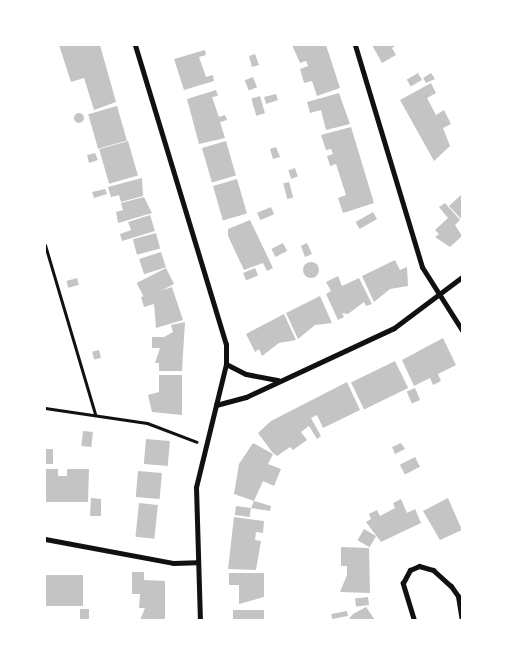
<!DOCTYPE html>
<html>
<head>
<meta charset="utf-8">
<style>
  body { margin:0 }
  #map { position:relative; width:507px; height:665px; overflow:hidden; background:#fff; font-family:Literata,serif }
  div>[style] { position:absolute }
  .building>* { inset:0; background:#c4c4c4; transform-origin:0 0 }
  .round { border-radius:50% }
  .path>* { height:3px; margin:-1.5px; padding:0 1.5px; transform-origin:1.5px; border-radius:1.5px; background:#111 }
  .minor>* { height:5px; margin:-2.5px; padding:0 2.5px; transform-origin:2.5px; border-radius:2.5px; background:#111 }
  span { translate:-50% -50%; white-space:nowrap; text-align:center; line-height:1.15; -webkit-text-stroke:5px #fff; paint-order:stroke }
  .frame { position:absolute; inset:0; border:46px solid #fff; pointer-events:none }
</style>
</head>
<body>
<div id="map">
  <div class="building">
    <i style="clip-path:polygon(59px 45px,100px 45px,116px 102px,94px 110px,84px 78px,71px 82px)"></i>
    <i style="clip-path:polygon(292px 45px,326px 45px,340px 88px,317px 96px,312px 81px,304px 83px,300px 69px,308px 66px,306px 61px,300px 63px)"></i>
    <i style="clip-path:polygon(372px 45px,397px 45px,392px 48px,396px 55px,382px 63px)"></i>
    <i style="clip-path:polygon(205px 50px,206px 55px,199px 57px,206px 77px,213px 75px,214px 81px,184px 90px,174px 59px)"></i>
    <i style="clip-path:polygon(255px 54px,259px 65px,252px 67px,249px 56px)"></i>
    <i style="left:418px;top:73px;width:8px;height:13px;rotate:60deg"></i>
    <i style="clip-path:polygon(431px 73px,435px 79px,426px 83px,423px 78px)"></i>
    <i style="left:253px;top:77px;width:11px;height:9px;rotate:68deg"></i>
    <i style="clip-path:polygon(431px 83px,436px 93px,427px 98px,436px 115px,444px 110px,451px 124px,443px 128px,450px 146px,434px 161px,400px 100px)"></i>
    <i style="clip-path:polygon(216px 90px,218px 96px,212px 97px,219px 117px,225px 115px,227px 120px,220px 122px,225px 138px,199px 144px,187px 99px)"></i>
    <i style="clip-path:polygon(339px 93px,350px 124px,326px 130px,321px 110px,310px 113px,307px 102px)"></i>
    <i style="clip-path:polygon(276px 94px,278px 100px,266px 104px,264px 97px)"></i>
    <i style="left:260px;top:96px;width:18px;height:9px;rotate:74deg"></i>
    <i style="left:117px;top:106px;width:36px;height:30px;rotate:74deg"></i>
    <i class="round" style="left:74px;top:113px;width:10px;height:10px"></i>
    <i style="clip-path:polygon(351px 127px,374px 203px,343px 213px,338px 198px,346px 195px,336px 164px,330px 166px,327px 156px,333px 154px,331px 149px,326px 150px,321px 135px)"></i>
    <i style="left:128px;top:141px;width:36px;height:30px;rotate:74deg"></i>
    <i style="left:226px;top:141px;width:36px;height:25px;rotate:74deg"></i>
    <i style="clip-path:polygon(276px 147px,280px 157px,273px 159px,270px 149px)"></i>
    <i style="clip-path:polygon(95px 153px,98px 160px,89px 163px,87px 155px)"></i>
    <i style="left:295px;top:168px;width:9px;height:7px;rotate:72deg"></i>
    <i style="clip-path:polygon(142px 178px,143px 196px,121px 202px,119px 195px,111px 197px,108px 187px)"></i>
    <i style="left:237px;top:179px;width:36px;height:25px;rotate:74deg"></i>
    <i style="left:289px;top:182px;width:16px;height:6px;rotate:75deg"></i>
    <i style="clip-path:polygon(105px 189px,107px 194px,94px 198px,92px 192px)"></i>
    <i style="clip-path:polygon(462px 194px,462px 220px,449px 206px)"></i>
    <i style="clip-path:polygon(144px 197px,152px 213px,118px 223px,116px 212px,123px 210px,121px 203px)"></i>
    <i style="clip-path:polygon(445px 203px,460px 220px,455px 225px,462px 236px,450px 247px,435px 237px,439px 234px,435px 230px,448px 218px,439px 207px)"></i>
    <i style="left:271px;top:207px;width:8px;height:15px;rotate:67deg"></i>
    <i style="left:373px;top:212px;width:8px;height:20px;rotate:60deg"></i>
    <i style="clip-path:polygon(150px 215px,155px 231px,122px 241px,120px 234px,131px 230px,128px 222px)"></i>
    <i style="clip-path:polygon(250px 220px,273px 268px,267px 271px,263px 263px,244px 270px,228px 236px,228px 229px)"></i>
    <i style="left:156px;top:233px;width:16px;height:24px;rotate:75deg"></i>
    <i style="left:283px;top:243px;width:9px;height:13px;rotate:63deg"></i>
    <i style="clip-path:polygon(307px 243px,312px 254px,305px 257px,301px 246px)"></i>
    <i style="left:161px;top:252px;width:16px;height:23px;rotate:72deg"></i>
    <i style="clip-path:polygon(395px 260px,400px 270px,407px 267px,408px 286px,390px 289px,374px 302px,362px 276px)"></i>
    <i class="round" style="left:303px;top:262px;width:16px;height:16px"></i>
    <i style="left:166px;top:268px;width:18px;height:33px;rotate:63deg"></i>
    <i style="left:255px;top:268px;width:8px;height:13px;rotate:67deg"></i>
    <i style="clip-path:polygon(338px 276px,342px 286px,359px 278px,372px 304px,366px 306px,364px 302px,348px 314px,342px 313px,344px 317px,338px 320px,326px 294px,331px 291px,326px 282px)"></i>
    <i style="left:77px;top:278px;width:7px;height:11px;rotate:74deg"></i>
    <i style="clip-path:polygon(172px 287px,183px 320px,156px 328px,154px 304px,144px 307px,141px 297px)"></i>
    <i style="clip-path:polygon(320px 296px,332px 323px,315px 325px,298px 339px,286px 313px)"></i>
    <i style="clip-path:polygon(284px 314px,296px 340px,279px 343px,262px 356px,259px 349px,255px 352px,246px 334px)"></i>
    <i style="clip-path:polygon(185px 322px,182px 371px,159px 371px,159px 363px,155px 363px,160px 348px,152px 348px,152px 337px,164px 337px,173px 332px,171px 325px)"></i>
    <i style="clip-path:polygon(443px 338px,456px 365px,438px 374px,441px 381px,433px 385px,430px 378px,414px 386px,402px 360px)"></i>
    <i style="left:99px;top:350px;width:8px;height:7px;rotate:76deg"></i>
    <i style="left:395px;top:361px;width:30px;height:49px;rotate:64deg"></i>
    <i style="clip-path:polygon(159px 375px,182px 375px,182px 415px,152px 412px,148px 395px,159px 392px)"></i>
    <i style="clip-path:polygon(347px 382px,360px 410px,323px 428px,317px 415px,311px 418px,321px 436px,317px 439px,309px 426px,301px 432px,307px 440px,293px 450px,290px 447px,277px 456px,272px 452px,258px 433px,271px 421px)"></i>
    <i style="left:415px;top:388px;width:13px;height:9px;rotate:67deg"></i>
    <i style="left:83px;top:431px;width:10px;height:15px;rotate:6deg"></i>
    <i style="left:146px;top:439px;width:24px;height:25px;rotate:5deg"></i>
    <i style="clip-path:polygon(253px 443px,273px 454px,268px 464px,281px 469px,274px 486px,263px 481px,254px 501px,234px 494px,239px 464px)"></i>
    <i style="clip-path:polygon(401px 443px,405px 449px,395px 454px,392px 447px)"></i>
    <i style="left:45px;top:449px;width:8px;height:15px"></i>
    <i style="left:415px;top:457px;width:11px;height:17px;rotate:63deg"></i>
    <i style="clip-path:polygon(46px 469px,58px 469px,58px 476px,67px 476px,67px 469px,89px 469px,88px 502px,46px 502px)"></i>
    <i style="left:138px;top:471px;width:24px;height:26px;rotate:5deg"></i>
    <i style="clip-path:polygon(91px 498px,101px 499px,101px 516px,90px 516px)"></i>
    <i style="clip-path:polygon(448px 498px,462px 530px,440px 540px,423px 511px)"></i>
    <i style="clip-path:polygon(401px 499px,407px 513px,415px 509px,421px 523px,381px 542px,366px 522px,371px 519px,369px 514px,377px 510px,380px 516px,395px 508px,393px 503px)"></i>
    <i style="clip-path:polygon(254px 501px,271px 506px,270px 511px,251px 508px)"></i>
    <i style="left:139px;top:503px;width:19px;height:34px;rotate:6deg"></i>
    <i style="left:236px;top:506px;width:15px;height:9px;rotate:8deg"></i>
    <i style="clip-path:polygon(234px 517px,264px 521px,263px 533px,256px 532px,255px 540px,261px 541px,256px 570px,228px 569px)"></i>
    <i style="left:364px;top:529px;width:14px;height:13px;rotate:30deg"></i>
    <i style="clip-path:polygon(341px 547px,369px 548px,370px 593px,340px 592px,347px 575px,347px 566px,341px 566px)"></i>
    <i style="clip-path:polygon(132px 572px,144px 572px,144px 580px,165px 581px,165px 620px,140px 620px,145px 608px,139px 608px,140px 594px,132px 594px)"></i>
    <i style="clip-path:polygon(229px 573px,264px 573px,264px 597px,239px 604px,239px 585px,229px 585px)"></i>
    <i style="left:45px;top:575px;width:38px;height:31px"></i>
    <i style="left:368px;top:597px;width:8px;height:13px;rotate:83deg"></i>
    <i style="clip-path:polygon(366px 607px,375px 620px,348px 620px,353px 614px)"></i>
    <i style="left:80px;top:609px;width:9px;height:11px"></i>
    <i style="left:233px;top:610px;width:31px;height:10px"></i>
    <i style="left:347px;top:611px;width:5px;height:16px;rotate:79deg"></i>
  </div>
  <div class="path">
    <i style="left:45px;top:245px;width:176px;rotate:73.5deg"></i>
    <i style="left:45px;top:408px;width:103px;rotate:8.4deg"></i>
    <i style="left:147px;top:423px;width:53px;rotate:20.8deg"></i>
  </div>
  <div class="minor">
    <i style="left:135px;top:45px;width:313px;rotate:73.1deg"></i>
    <i style="left:226px;top:344px;width:20px;rotate:90deg"></i>
    <i style="left:226px;top:364px;width:127px;rotate:103.7deg"></i>
    <i style="left:196px;top:487px;width:133px;rotate:88.3deg"></i>
    <i style="left:355px;top:45px;width:232px;rotate:73.2deg"></i>
    <i style="left:422px;top:267px;width:75px;rotate:57.6deg"></i>
    <i style="left:226px;top:364px;width:22px;rotate:27deg"></i>
    <i style="left:246px;top:374px;width:33px;rotate:11deg"></i>
    <i style="left:216px;top:405px;width:31px;rotate:-15deg"></i>
    <i style="left:246px;top:397px;width:163px;rotate:-25deg"></i>
    <i style="left:394px;top:328px;width:85px;rotate:-36.9deg"></i>
    <i style="left:45px;top:539px;width:130px;rotate:10.6deg"></i>
    <i style="left:173px;top:563px;width:24px;rotate:-2deg"></i>
    <i style="left:414px;top:620px;width:39px;rotate:-107deg"></i>
    <i style="left:403px;top:583px;width:15px;rotate:-62deg"></i>
    <i style="left:410px;top:570px;width:10px;rotate:-24deg"></i>
    <i style="left:419px;top:566px;width:15px;rotate:16deg"></i>
    <i style="left:433px;top:570px;width:24px;rotate:42deg"></i>
    <i style="left:451px;top:586px;width:12px;rotate:55deg"></i>
    <i style="left:458px;top:596px;width:24px;rotate:81deg"></i>
  </div>
  <div class="frame"></div>
</div>
</body>
</html>
